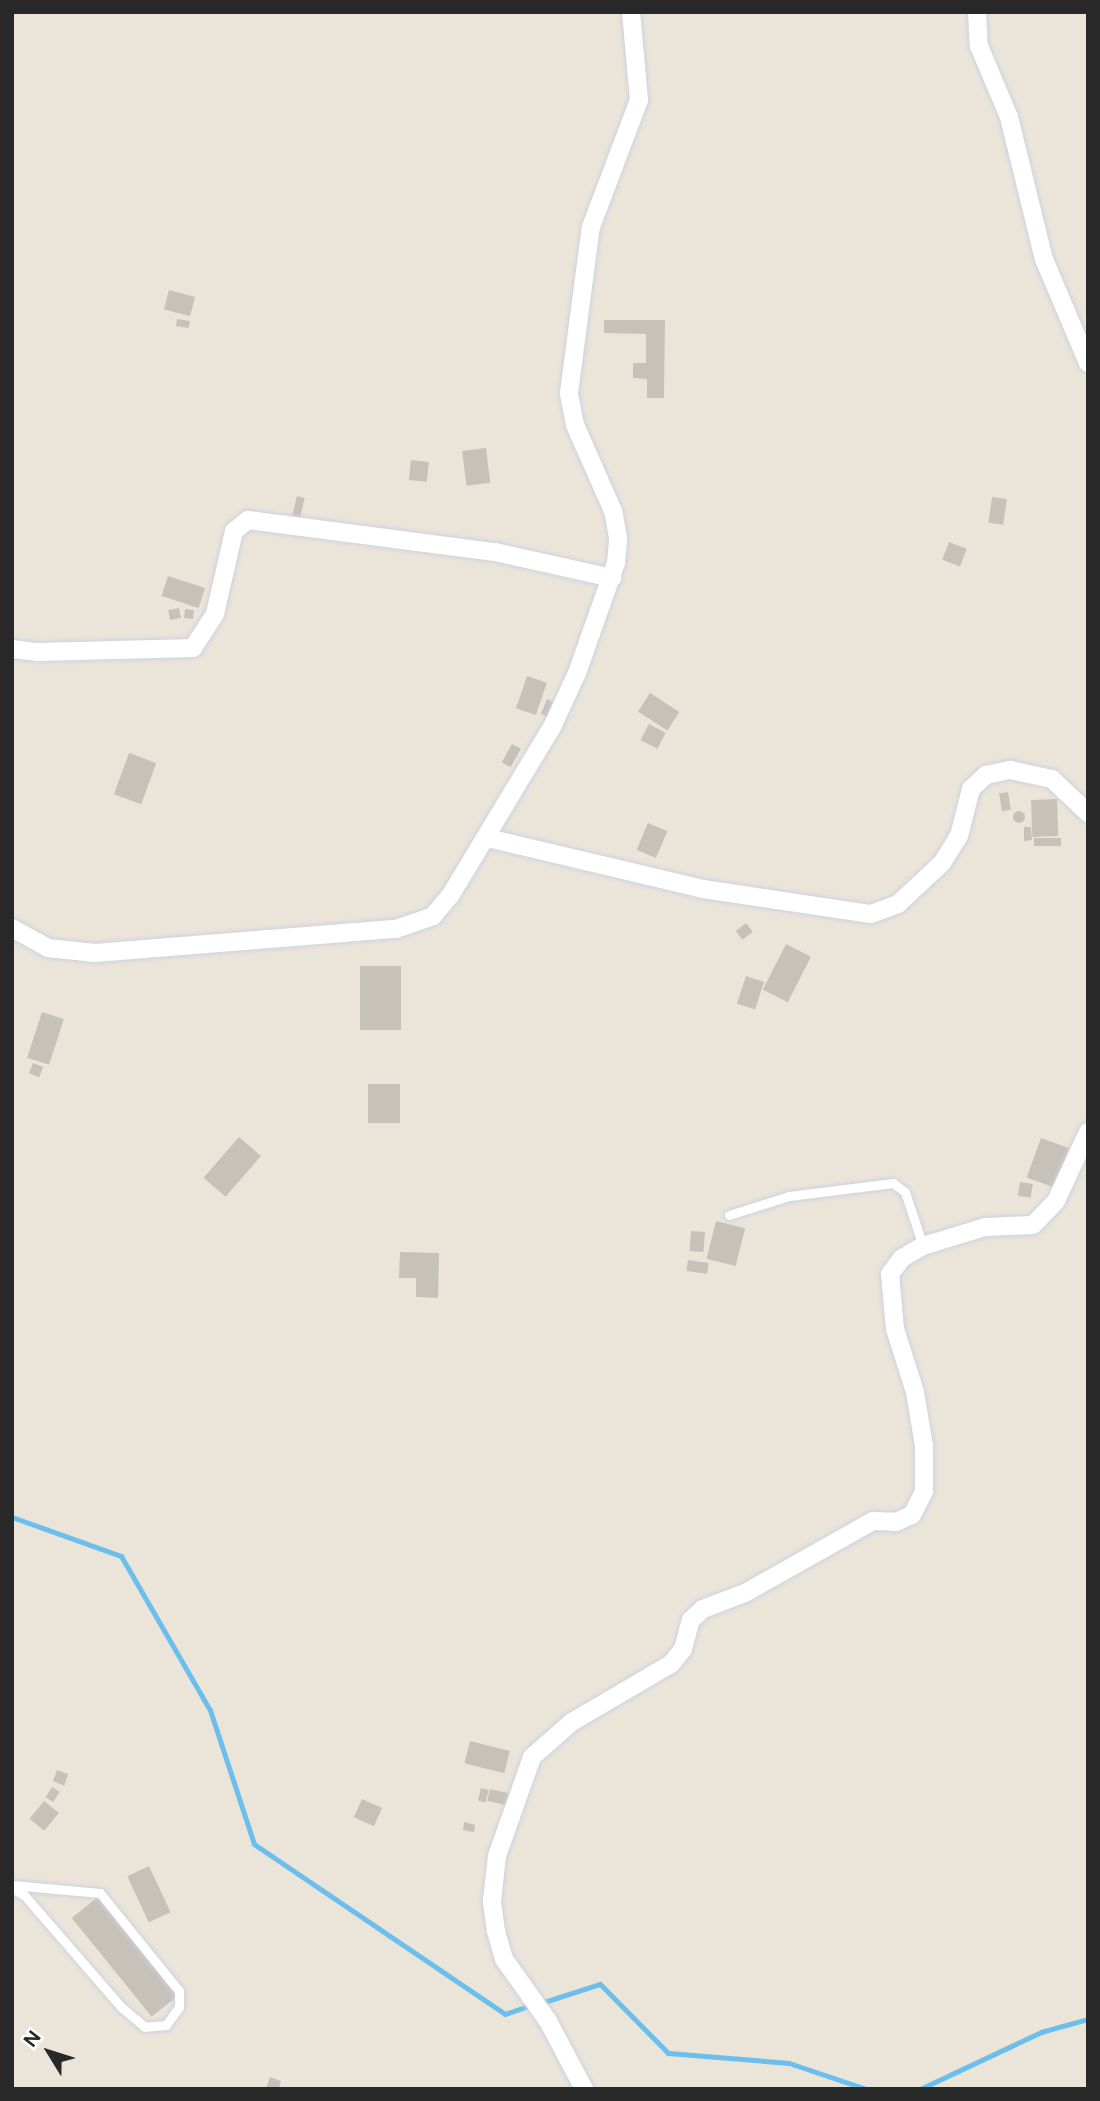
<!DOCTYPE html>
<html>
<head>
<meta charset="utf-8">
<style>
  body { margin:0 }
  #map { position:relative; width:1100px; height:2101px; overflow:hidden; background:#ebe5d9; font-family:Figtree,sans-serif }
  div>[style] { position:absolute }
  .stream>* { height:5px; margin:-2.5px; padding:0 2.5px; transform-origin:2.5px; border-radius:2.5px; background:#6cbfed }
  .building>* { inset:0; background:#c6c2b9; transform-origin:0 0 }
  .round { border-radius:50% }
  .roads { filter:drop-shadow(0 0 2px #cfd1e1) drop-shadow(0 0 2px #cfd1e1) }
  .lane>* { height:9px; margin:-4.5px; padding:0 4.5px; transform-origin:4.5px; border-radius:4.5px; background:#fff }
  .street>* { height:18px; margin:-9px; padding:0 9px; transform-origin:9px; border-radius:9px; background:#fff }
  span { translate:-50% -50%; white-space:nowrap; text-align:center; line-height:1.15; -webkit-text-stroke:7px #fff; paint-order:stroke }
  .frame { position:absolute; inset:0; border:14px solid #282828; pointer-events:none }
  .north { position:absolute; left:14px; top:2017px; width:70px; height:70px; -webkit-text-stroke:5px #fff; paint-order:stroke; rotate:308deg; font-size:19px; font-weight:700; line-height:28px; text-align:center; color:#282828 }
  .north::after { content:''; display:block; margin:auto; width:24px; height:32px; background:#282828; clip-path:polygon(50% 0,100% 100%,50% 72%,0 100%) }
</style>
</head>
<body>
<div id="map">
  <div class="stream">
    <i style="left:12px;top:1517px;width:116px;rotate:19.7deg"></i>
    <i style="left:121px;top:1556px;width:178px;rotate:60deg"></i>
    <i style="left:210px;top:1710px;width:141px;rotate:71.8deg"></i>
    <i style="left:254px;top:1844px;width:303px;rotate:34.1deg"></i>
    <i style="left:505px;top:2014px;width:28px;rotate:-19deg"></i>
    <i style="left:541px;top:2003px;width:62px;rotate:-17.9deg"></i>
    <i style="left:600px;top:1984px;width:97px;rotate:45.4deg"></i>
    <i style="left:668px;top:2053px;width:121px;rotate:4.7deg"></i>
    <i style="left:789px;top:2063px;width:81px;rotate:18.7deg"></i>
    <i style="left:920px;top:2089px;width:134px;rotate:-25.2deg"></i>
    <i style="left:1041px;top:2032px;width:49px;rotate:-15.5deg"></i>
  </div>
  <div class="building">
    <i style="left:169px;top:290px;width:27px;height:20px;rotate:15deg"></i>
    <i style="left:177px;top:319px;width:13px;height:7px;rotate:9deg"></i>
    <i style="clip-path:polygon(604px 320px,665px 320px,664px 398px,647px 398px,647px 379px,633px 378px,633px 363px,646px 363px,646px 334px,604px 333px)"></i>
    <i style="left:486px;top:448px;width:35px;height:24px;rotate:83deg"></i>
    <i style="left:411px;top:460px;width:18px;height:20px;rotate:6deg"></i>
    <i style="left:297px;top:496px;width:8px;height:20px;rotate:14deg"></i>
    <i style="left:992px;top:497px;width:15px;height:26px;rotate:8deg"></i>
    <i style="left:949px;top:542px;width:19px;height:19px;rotate:21deg"></i>
    <i style="left:168px;top:576px;width:39px;height:21px;rotate:18deg"></i>
    <i style="left:179px;top:608px;width:10px;height:11px;rotate:79deg"></i>
    <i style="left:185px;top:609px;width:9px;height:9px;rotate:6deg"></i>
    <i style="left:527px;top:676px;width:21px;height:34px;rotate:19deg"></i>
    <i style="left:650px;top:693px;width:35px;height:22px;rotate:33deg"></i>
    <i style="clip-path:polygon(547px 699px,553px 702px,548px 717px,541px 714px)"></i>
    <i style="left:649px;top:724px;width:19px;height:18px;rotate:28deg"></i>
    <i style="left:512px;top:744px;width:10px;height:21px;rotate:29deg"></i>
    <i style="left:129px;top:753px;width:29px;height:44px;rotate:20deg"></i>
    <i style="left:1008px;top:792px;width:18px;height:9px;rotate:81deg"></i>
    <i style="left:1057px;top:799px;width:37px;height:26px;rotate:88deg"></i>
    <i class="round" style="left:1013px;top:811px;width:12px;height:12px"></i>
    <i style="left:648px;top:823px;width:21px;height:29px;rotate:23deg"></i>
    <i style="clip-path:polygon(1024px 827px,1031px 827px,1032px 840px,1024px 841px)"></i>
    <i style="left:1034px;top:838px;width:27px;height:8px"></i>
    <i style="left:746px;top:923px;width:11px;height:13px;rotate:52deg"></i>
    <i style="left:786px;top:944px;width:28px;height:51px;rotate:27deg"></i>
    <i style="left:401px;top:966px;width:64px;height:41px;rotate:90deg"></i>
    <i style="left:746px;top:976px;width:19px;height:29px;rotate:18deg"></i>
    <i style="left:42px;top:1012px;width:23px;height:48px;rotate:18deg"></i>
    <i style="left:33px;top:1063px;width:11px;height:11px;rotate:22deg"></i>
    <i style="left:368px;top:1084px;width:32px;height:39px"></i>
    <i style="left:239px;top:1137px;width:29px;height:54px;rotate:41deg"></i>
    <i style="left:1041px;top:1138px;width:30px;height:42px;rotate:20deg"></i>
    <i style="left:1020px;top:1182px;width:13px;height:14px;rotate:9deg"></i>
    <i style="left:716px;top:1221px;width:30px;height:39px;rotate:14deg"></i>
    <i style="left:691px;top:1231px;width:14px;height:20px;rotate:4deg"></i>
    <i style="clip-path:polygon(400px 1252px,439px 1253px,438px 1298px,416px 1297px,416px 1278px,399px 1278px)"></i>
    <i style="left:688px;top:1260px;width:21px;height:11px;rotate:8deg"></i>
    <i style="left:470px;top:1741px;width:41px;height:23px;rotate:14deg"></i>
    <i style="left:57px;top:1770px;width:12px;height:12px;rotate:20deg"></i>
    <i style="left:52px;top:1787px;width:9px;height:12px;rotate:32deg"></i>
    <i style="left:481px;top:1788px;width:8px;height:13px;rotate:14deg"></i>
    <i style="left:490px;top:1789px;width:22px;height:12px;rotate:13deg"></i>
    <i style="left:362px;top:1799px;width:22px;height:20px;rotate:24deg"></i>
    <i style="left:44px;top:1801px;width:19px;height:23px;rotate:39deg"></i>
    <i style="clip-path:polygon(464px 1822px,475px 1825px,474px 1832px,463px 1830px)"></i>
    <i style="left:149px;top:1866px;width:51px;height:24px;rotate:65deg"></i>
    <i style="left:99px;top:1896px;width:127px;height:35px;rotate:51deg"></i>
    <i style="clip-path:polygon(270px 2077px,281px 2081px,279px 2089px,266px 2089px)"></i>
  </div>
  <div class="roads">
    <div class="lane">
      <i style="left:729px;top:1215px;width:63px;rotate:-17.6deg"></i>
      <i style="left:789px;top:1196px;width:105px;rotate:-7.1deg"></i>
      <i style="left:893px;top:1183px;width:15px;rotate:37deg"></i>
      <i style="left:905px;top:1192px;width:57px;rotate:71.6deg"></i>
      <i style="left:12px;top:1885px;width:88px;rotate:5.2deg"></i>
      <i style="left:100px;top:1893px;width:126px;rotate:51.1deg"></i>
      <i style="left:179px;top:1991px;width:16px;rotate:90deg"></i>
      <i style="left:179px;top:2007px;width:22px;rotate:126deg"></i>
      <i style="left:166px;top:2025px;width:21px;rotate:175deg"></i>
      <i style="left:145px;top:2027px;width:30px;rotate:-140deg"></i>
      <i style="left:122px;top:2008px;width:150px;rotate:-130.9deg"></i>
      <i style="left:24px;top:1895px;width:14px;rotate:-150deg"></i>
    </div>
    <div class="street">
      <i style="left:977px;top:12px;width:34px;rotate:87deg"></i>
      <i style="left:979px;top:46px;width:77px;rotate:67.1deg"></i>
      <i style="left:1009px;top:117px;width:146px;rotate:76.2deg"></i>
      <i style="left:1044px;top:259px;width:113px;rotate:67.1deg"></i>
      <i style="left:12px;top:649px;width:26px;rotate:7deg"></i>
      <i style="left:38px;top:652px;width:155px;rotate:-1.5deg"></i>
      <i style="left:193px;top:648px;width:40px;rotate:-57.1deg"></i>
      <i style="left:215px;top:614px;width:85px;rotate:-77.1deg"></i>
      <i style="left:234px;top:531px;width:18px;rotate:-38deg"></i>
      <i style="left:248px;top:520px;width:249px;rotate:7.4deg"></i>
      <i style="left:495px;top:552px;width:120px;rotate:12.5deg"></i>
      <i style="left:488px;top:838px;width:221px;rotate:13.3deg"></i>
      <i style="left:703px;top:889px;width:170px;rotate:8.5deg"></i>
      <i style="left:871px;top:914px;width:29px;rotate:-20deg"></i>
      <i style="left:898px;top:904px;width:60px;rotate:-43deg"></i>
      <i style="left:942px;top:863px;width:32px;rotate:-58deg"></i>
      <i style="left:959px;top:836px;width:49px;rotate:-75.7deg"></i>
      <i style="left:971px;top:789px;width:21px;rotate:-43deg"></i>
      <i style="left:986px;top:775px;width:25px;rotate:-12deg"></i>
      <i style="left:1010px;top:770px;width:43px;rotate:12.1deg"></i>
      <i style="left:1052px;top:779px;width:50px;rotate:43.4deg"></i>
      <i style="left:12px;top:928px;width:41px;rotate:29.1deg"></i>
      <i style="left:48px;top:948px;width:47px;rotate:6.1deg"></i>
      <i style="left:95px;top:953px;width:302px;rotate:-4.6deg"></i>
      <i style="left:396px;top:929px;width:39px;rotate:-19deg"></i>
      <i style="left:433px;top:916px;width:26px;rotate:-50deg"></i>
      <i style="left:450px;top:896px;width:200px;rotate:-58.9deg"></i>
      <i style="left:553px;top:725px;width:57px;rotate:-65.2deg"></i>
      <i style="left:577px;top:673px;width:117px;rotate:-70.5deg"></i>
      <i style="left:616px;top:563px;width:25px;rotate:-85deg"></i>
      <i style="left:618px;top:538px;width:27px;rotate:-100deg"></i>
      <i style="left:613px;top:511px;width:94px;rotate:-113.8deg"></i>
      <i style="left:575px;top:425px;width:33px;rotate:-101deg"></i>
      <i style="left:569px;top:393px;width:167px;rotate:-82.5deg"></i>
      <i style="left:591px;top:227px;width:136px;rotate:-69.3deg"></i>
      <i style="left:639px;top:100px;width:88px;rotate:-95.2deg"></i>
      <i style="left:584px;top:2089px;width:77px;rotate:-117.9deg"></i>
      <i style="left:548px;top:2021px;width:76px;rotate:-125.4deg"></i>
      <i style="left:504px;top:1959px;width:29px;rotate:-106deg"></i>
      <i style="left:496px;top:1931px;width:30px;rotate:-98deg"></i>
      <i style="left:492px;top:1901px;width:45px;rotate:-83.7deg"></i>
      <i style="left:497px;top:1856px;width:105px;rotate:-70.5deg"></i>
      <i style="left:532px;top:1757px;width:53px;rotate:-41.2deg"></i>
      <i style="left:572px;top:1722px;width:115px;rotate:-30.4deg"></i>
      <i style="left:671px;top:1664px;width:19px;rotate:-51deg"></i>
      <i style="left:683px;top:1649px;width:30px;rotate:-75deg"></i>
      <i style="left:691px;top:1620px;width:16px;rotate:-43deg"></i>
      <i style="left:703px;top:1609px;width:45px;rotate:-20.9deg"></i>
      <i style="left:745px;top:1593px;width:147px;rotate:-29.4deg"></i>
      <i style="left:873px;top:1521px;width:23px;rotate:2deg"></i>
      <i style="left:896px;top:1522px;width:17px;rotate:-24deg"></i>
      <i style="left:912px;top:1515px;width:27px;rotate:-63deg"></i>
      <i style="left:924px;top:1491px;width:45px;rotate:-90deg"></i>
      <i style="left:924px;top:1446px;width:55px;rotate:-99.5deg"></i>
      <i style="left:915px;top:1392px;width:66px;rotate:-107.6deg"></i>
      <i style="left:895px;top:1329px;width:55px;rotate:-95.2deg"></i>
      <i style="left:890px;top:1274px;width:20px;rotate:-53deg"></i>
      <i style="left:902px;top:1258px;width:24px;rotate:-30deg"></i>
      <i style="left:923px;top:1246px;width:65px;rotate:-17deg"></i>
      <i style="left:985px;top:1227px;width:48px;rotate:-2.4deg"></i>
      <i style="left:1033px;top:1225px;width:33px;rotate:-46deg"></i>
      <i style="left:1056px;top:1201px;width:76px;rotate:-65.1deg"></i>
    </div>
  </div>
  <div class="frame"></div>
  <div class="north">N</div>
</div>
</body>
</html>
